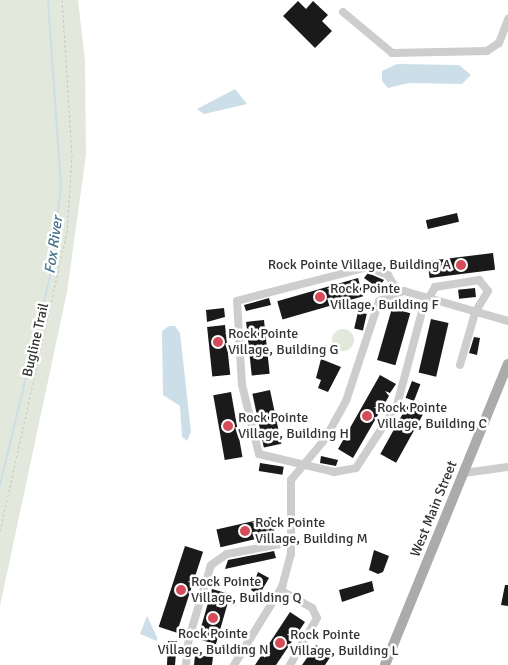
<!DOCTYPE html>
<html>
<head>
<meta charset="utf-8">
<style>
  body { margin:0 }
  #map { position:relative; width:508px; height:665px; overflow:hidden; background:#fff; font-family:Signika,sans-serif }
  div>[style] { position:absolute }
  .green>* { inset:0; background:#e3e8dd }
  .round { border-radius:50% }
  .water>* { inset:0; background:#ccdee7 }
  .stream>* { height:2px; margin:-1px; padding:0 1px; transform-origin:1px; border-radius:1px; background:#ccdee7 }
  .building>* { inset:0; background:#1a1a1a; transform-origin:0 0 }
  .path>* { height:1px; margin-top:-0.5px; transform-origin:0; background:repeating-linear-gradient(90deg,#c7c7c7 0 2.5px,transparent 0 5px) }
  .minor>* { height:8px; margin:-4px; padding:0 4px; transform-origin:4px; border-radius:4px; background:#cdcdcd }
  .major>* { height:10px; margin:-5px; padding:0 5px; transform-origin:5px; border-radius:5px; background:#ababab }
  .dots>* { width:14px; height:14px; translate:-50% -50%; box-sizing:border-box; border:2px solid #fff; border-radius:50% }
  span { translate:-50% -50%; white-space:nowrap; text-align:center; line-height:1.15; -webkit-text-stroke:5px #fff; paint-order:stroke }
  .poi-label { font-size:14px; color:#333 }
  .right { translate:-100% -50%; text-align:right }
  .left { translate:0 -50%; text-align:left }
  .street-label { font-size:14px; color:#333 }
  .water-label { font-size:15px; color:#48758d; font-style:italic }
</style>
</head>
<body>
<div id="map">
  <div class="green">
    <i style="clip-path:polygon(0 0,78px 0,85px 61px,86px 155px,67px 292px,0 606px)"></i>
    <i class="round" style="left:332px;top:329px;width:22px;height:22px"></i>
  </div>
  <div class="water">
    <i style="clip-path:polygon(397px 64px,459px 65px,471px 75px,462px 84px,409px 83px,388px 88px,382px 81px,382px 71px)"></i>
    <i style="clip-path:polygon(235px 89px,247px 104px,204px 114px,197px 109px)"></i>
    <i style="clip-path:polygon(169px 326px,175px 326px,180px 333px,191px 432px,187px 441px,182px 437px,180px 406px,163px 395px,162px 331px)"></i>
    <i style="clip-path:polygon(147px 616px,157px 637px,157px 641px,140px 634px)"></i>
  </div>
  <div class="stream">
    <i style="left:0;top:485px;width:215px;rotate:-76.5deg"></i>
    <i style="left:50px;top:276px;width:91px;rotate:-83deg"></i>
    <i style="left:61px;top:186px;width:186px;rotate:-94deg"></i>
  </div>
  <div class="building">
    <i style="clip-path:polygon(298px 1px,306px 9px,313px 1px,328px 15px,322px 21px,332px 31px,315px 48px,283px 16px)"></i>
    <i style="left:457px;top:213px;width:9px;height:32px;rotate:77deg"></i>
    <i style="left:493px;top:253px;width:17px;height:66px;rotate:83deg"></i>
    <i style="clip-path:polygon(368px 273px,384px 280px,378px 288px,364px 278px)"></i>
    <i style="left:358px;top:278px;width:19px;height:84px;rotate:74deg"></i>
    <i style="left:475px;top:288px;width:9px;height:17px;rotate:84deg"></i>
    <i style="clip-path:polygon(269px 298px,271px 305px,246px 311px,244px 305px)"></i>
    <i style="clip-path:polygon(224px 308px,225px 317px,207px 322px,206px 310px)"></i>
    <i style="left:392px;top:308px;width:19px;height:54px;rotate:16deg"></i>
    <i style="left:358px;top:312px;width:9px;height:17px;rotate:13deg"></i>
    <i style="left:431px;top:319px;width:18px;height:55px;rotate:13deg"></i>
    <i style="left:264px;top:320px;width:54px;height:18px;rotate:84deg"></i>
    <i style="left:225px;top:325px;width:50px;height:18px;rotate:84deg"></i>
    <i style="clip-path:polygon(474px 337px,480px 338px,477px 355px,469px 353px)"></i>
    <i style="clip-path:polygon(321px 359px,341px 367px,328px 392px,318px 388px,321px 380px,316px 378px)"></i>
    <i style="clip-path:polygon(380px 375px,396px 384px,390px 393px,385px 391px,389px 396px,353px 458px,338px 449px)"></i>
    <i style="left:412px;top:381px;width:9px;height:18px;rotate:21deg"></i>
    <i style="left:270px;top:390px;width:55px;height:18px;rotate:78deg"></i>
    <i style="left:231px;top:392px;width:66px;height:18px;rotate:80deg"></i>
    <i style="left:407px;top:406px;width:18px;height:55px;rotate:29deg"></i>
    <i style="clip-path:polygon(321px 456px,338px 460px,336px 466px,320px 463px)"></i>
    <i style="left:260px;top:463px;width:24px;height:8px;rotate:9deg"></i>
    <i style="left:271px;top:517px;width:18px;height:56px;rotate:77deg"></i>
    <i style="left:185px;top:546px;width:19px;height:85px;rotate:18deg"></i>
    <i style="clip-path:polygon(374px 550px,389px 556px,383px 572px,378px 574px,369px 570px)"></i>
    <i style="clip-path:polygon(274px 551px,276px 558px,225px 569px,228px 560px)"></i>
    <i style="clip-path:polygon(258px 572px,269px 578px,259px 595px,251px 590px)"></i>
    <i style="clip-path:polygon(372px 581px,374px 591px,342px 602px,339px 590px)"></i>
    <i style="clip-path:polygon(505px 585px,508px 585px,508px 606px,501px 605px)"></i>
    <i style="left:212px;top:589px;width:19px;height:52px;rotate:16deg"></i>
    <i style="clip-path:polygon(290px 612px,305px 622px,276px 665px,255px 665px)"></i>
    <i style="clip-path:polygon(168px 641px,177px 641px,175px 665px,167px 665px)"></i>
    <i style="clip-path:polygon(316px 645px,331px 656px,325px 665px,302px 665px)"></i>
    <i style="clip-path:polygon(195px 655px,213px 657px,212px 665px,194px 665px)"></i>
  </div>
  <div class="path">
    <i style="left:0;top:531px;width:306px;rotate:-77.4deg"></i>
    <i style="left:67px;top:232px;width:75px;rotate:-86.2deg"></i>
    <i style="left:72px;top:157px;width:157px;rotate:-93.6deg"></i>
  </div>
  <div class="minor">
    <i style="left:343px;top:12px;width:64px;rotate:39.9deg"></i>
    <i style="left:392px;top:53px;width:95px;rotate:-1.2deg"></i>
    <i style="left:487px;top:51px;width:14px;rotate:-34deg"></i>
    <i style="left:499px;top:43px;width:26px;rotate:-69deg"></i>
    <i style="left:398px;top:293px;width:21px;rotate:-119deg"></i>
    <i style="left:388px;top:275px;width:22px;rotate:-158deg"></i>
    <i style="left:368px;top:267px;width:135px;rotate:165.5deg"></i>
    <i style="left:237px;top:301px;width:84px;rotate:86.6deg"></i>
    <i style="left:242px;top:385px;width:71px;rotate:76.2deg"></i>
    <i style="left:259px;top:454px;width:77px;rotate:13.5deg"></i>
    <i style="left:334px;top:472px;width:22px;rotate:-10deg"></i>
    <i style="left:356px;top:468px;width:75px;rotate:-56.9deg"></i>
    <i style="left:397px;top:405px;width:100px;rotate:-75deg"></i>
    <i style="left:423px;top:308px;width:24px;rotate:-60deg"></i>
    <i style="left:435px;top:287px;width:45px;rotate:-9deg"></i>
    <i style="left:479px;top:280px;width:14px;rotate:51deg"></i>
    <i style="left:488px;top:291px;width:26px;rotate:121deg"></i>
    <i style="left:475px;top:313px;width:54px;rotate:106.1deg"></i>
    <i style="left:464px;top:473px;width:44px;rotate:-7.8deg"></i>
    <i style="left:280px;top:590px;width:37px;rotate:29deg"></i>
    <i style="left:312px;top:608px;width:11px;rotate:63deg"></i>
    <i style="left:317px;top:618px;width:54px;rotate:119.9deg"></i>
    <i style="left:186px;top:665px;width:27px;rotate:-84deg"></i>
    <i style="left:189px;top:638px;width:76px;rotate:-73.2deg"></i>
    <i style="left:211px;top:565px;width:19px;rotate:-35deg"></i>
    <i style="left:227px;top:554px;width:65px;rotate:-10.6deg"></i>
    <i style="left:234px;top:665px;width:92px;rotate:-58.4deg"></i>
    <i style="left:282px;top:587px;width:34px;rotate:-75deg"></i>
    <i style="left:291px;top:554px;width:74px;rotate:-90deg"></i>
    <i style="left:291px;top:480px;width:53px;rotate:-50.3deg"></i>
    <i style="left:325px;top:439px;width:43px;rotate:-61.1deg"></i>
    <i style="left:346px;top:401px;width:105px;rotate:-71.7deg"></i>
    <i style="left:379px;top:301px;width:27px;rotate:-22deg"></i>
    <i style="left:404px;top:291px;width:108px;rotate:16.1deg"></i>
  </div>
  <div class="major">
    <i style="left:385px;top:665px;width:325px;rotate:-67.8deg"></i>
  </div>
  <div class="dots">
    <i style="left:461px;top:265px;background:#d44b5a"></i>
    <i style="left:320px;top:297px;background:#d44b5a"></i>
    <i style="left:218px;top:342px;background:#d44b5a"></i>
    <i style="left:367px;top:416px;background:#d44b5a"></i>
    <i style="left:228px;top:426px;background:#d44b5a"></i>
    <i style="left:245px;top:531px;background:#d44b5a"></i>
    <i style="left:181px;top:590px;background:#d44b5a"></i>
    <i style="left:213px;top:618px;background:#d44b5a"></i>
    <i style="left:280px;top:643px;background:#d44b5a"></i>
  </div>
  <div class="poi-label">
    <span class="right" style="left:451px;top:265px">Rock Pointe Village, Building A</span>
    <span class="left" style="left:330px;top:297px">Rock Pointe<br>Village, Building F</span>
    <span class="left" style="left:228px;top:342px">Rock Pointe<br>Village, Building G</span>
    <span class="left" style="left:377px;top:416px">Rock Pointe<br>Village, Building C</span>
    <span class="left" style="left:238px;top:426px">Rock Pointe<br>Village, Building H</span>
    <span class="left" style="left:255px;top:531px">Rock Pointe<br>Village, Building M</span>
    <span class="left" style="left:191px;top:590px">Rock Pointe<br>Village, Building Q</span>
    <span style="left:213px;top:642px">Rock Pointe<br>Village, Building N</span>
    <span class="left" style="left:290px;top:643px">Rock Pointe<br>Village, Building L</span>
  </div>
  <div class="street-label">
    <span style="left:36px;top:340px;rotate:-77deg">Bugline Trail</span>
    <span style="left:434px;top:509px;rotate:-68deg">West Main Street</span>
  </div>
  <div class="water-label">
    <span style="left:54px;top:245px;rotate:-82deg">Fox River</span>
  </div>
</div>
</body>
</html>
